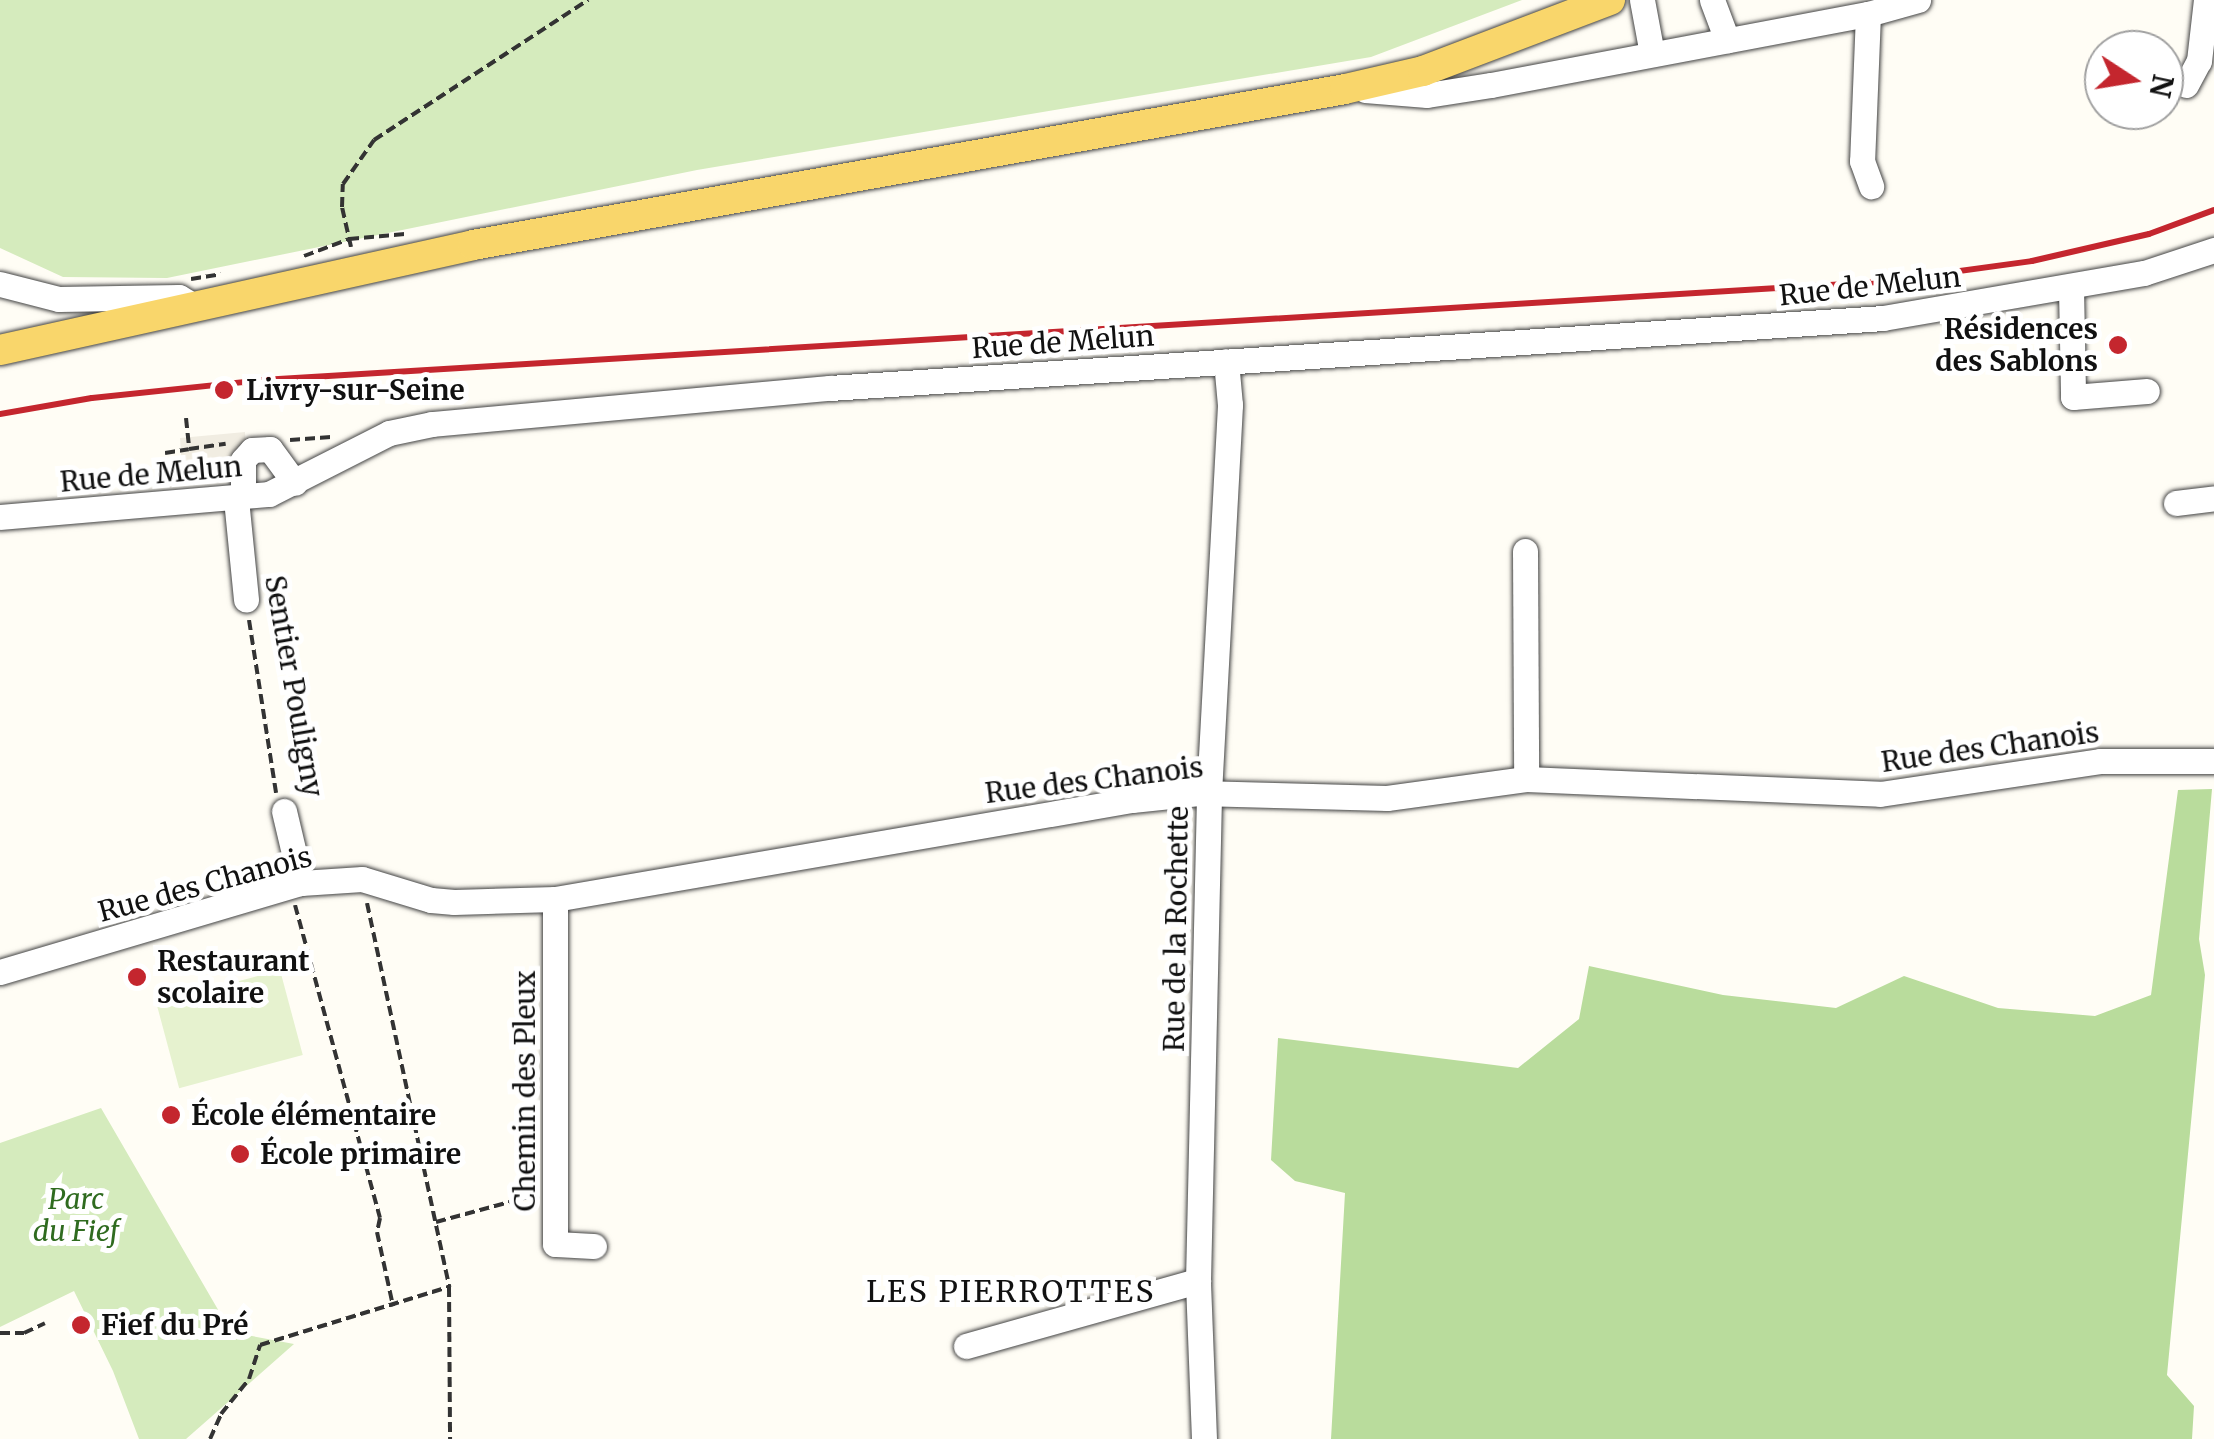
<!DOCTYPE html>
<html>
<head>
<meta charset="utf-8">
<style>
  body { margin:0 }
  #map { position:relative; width:2214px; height:1439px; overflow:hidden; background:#fffdf5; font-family:Merriweather,serif }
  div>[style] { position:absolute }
  .green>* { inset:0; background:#d5ebbd }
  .forest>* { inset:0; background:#b9dc9c }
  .pitch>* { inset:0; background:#e6f2cf; transform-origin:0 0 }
  .plaza>* { inset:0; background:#f1ede2 }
  .path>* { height:4px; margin-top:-2px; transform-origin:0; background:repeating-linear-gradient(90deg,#333 0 10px,transparent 0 15px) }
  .roads { filter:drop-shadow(0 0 2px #444) drop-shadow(0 0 2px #444) }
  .minor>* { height:25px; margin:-12.5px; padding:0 12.5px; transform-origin:12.5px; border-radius:12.5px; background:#fff }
  .major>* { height:30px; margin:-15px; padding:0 15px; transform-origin:15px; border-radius:15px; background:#f9d66b }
  .rail>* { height:6px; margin:-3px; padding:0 3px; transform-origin:3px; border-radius:3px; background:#c4262e }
  .dots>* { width:28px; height:28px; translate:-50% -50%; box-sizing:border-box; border:5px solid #fff; border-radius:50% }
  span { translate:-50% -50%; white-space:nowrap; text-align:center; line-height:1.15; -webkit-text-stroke:10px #fff; paint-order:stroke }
  .street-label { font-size:28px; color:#111 }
  .poi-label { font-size:28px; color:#111; font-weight:700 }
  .right { translate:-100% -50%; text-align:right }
  .left { translate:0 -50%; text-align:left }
  .park-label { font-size:28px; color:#2f6b1f; font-style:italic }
  .neighbourhood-label { font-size:30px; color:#111; letter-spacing:2.5px }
  .north { position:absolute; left:2084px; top:30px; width:100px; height:100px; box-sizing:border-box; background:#fff; border:2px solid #a0a0a0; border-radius:50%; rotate:102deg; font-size:28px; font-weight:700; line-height:40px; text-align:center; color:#111 }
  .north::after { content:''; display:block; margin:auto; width:35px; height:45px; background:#c4262e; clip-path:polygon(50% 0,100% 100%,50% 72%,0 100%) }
</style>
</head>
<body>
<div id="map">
  <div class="green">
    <i style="clip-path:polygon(0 0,1522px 0,1371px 57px,697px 170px,167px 278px,63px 277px,0 248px)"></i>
    <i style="clip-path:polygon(101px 1108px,231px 1332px,294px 1344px,186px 1439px,139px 1439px,113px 1371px,74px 1291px,0 1327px,0 1143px)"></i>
  </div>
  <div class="forest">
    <i style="clip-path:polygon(2212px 789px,2199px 939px,2205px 975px,2167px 1375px,2194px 1406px,2192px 1439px,1331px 1439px,1345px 1193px,1295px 1181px,1271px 1160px,1278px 1038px,1518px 1068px,1579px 1019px,1589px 966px,1723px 995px,1836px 1008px,1904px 976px,1998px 1008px,2095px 1016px,2151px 995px,2178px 790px)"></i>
  </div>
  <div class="pitch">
    <i style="left:280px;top:970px;width:88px;height:128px;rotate:75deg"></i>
  </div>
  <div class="plaza">
    <i style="clip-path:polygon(245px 432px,246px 448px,235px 478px,199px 482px,197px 467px,182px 468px,180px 438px)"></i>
  </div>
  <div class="path">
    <i style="left:351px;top:247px;width:41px;rotate:-102.7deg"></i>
    <i style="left:342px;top:207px;width:23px;rotate:-88deg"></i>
    <i style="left:343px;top:184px;width:54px;rotate:-54.8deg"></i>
    <i style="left:374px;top:140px;width:256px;rotate:-33.2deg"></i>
    <i style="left:304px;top:256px;width:48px;rotate:-20.7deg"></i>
    <i style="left:349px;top:239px;width:56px;rotate:-5.1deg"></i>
    <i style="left:191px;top:279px;width:30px;rotate:-9deg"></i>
    <i style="left:186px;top:418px;width:31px;rotate:84deg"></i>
    <i style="left:189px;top:449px;width:37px;rotate:-8deg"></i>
    <i style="left:290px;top:440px;width:41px;rotate:-4.2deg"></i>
    <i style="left:165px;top:453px;width:24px;rotate:-9deg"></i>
    <i style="left:249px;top:620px;width:175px;rotate:81.1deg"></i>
    <i style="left:367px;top:903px;width:393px;rotate:77.9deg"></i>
    <i style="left:449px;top:1287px;width:152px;rotate:89.6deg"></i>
    <i style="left:295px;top:905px;width:324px;rotate:74.8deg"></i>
    <i style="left:380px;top:1218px;width:14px;rotate:102deg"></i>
    <i style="left:377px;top:1232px;width:76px;rotate:77.8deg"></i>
    <i style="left:436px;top:1222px;width:99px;rotate:-15.2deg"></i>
    <i style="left:0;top:1333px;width:24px"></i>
    <i style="left:24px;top:1333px;width:23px;rotate:-25deg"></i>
    <i style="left:210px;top:1439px;width:27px;rotate:-66deg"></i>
    <i style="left:221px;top:1414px;width:45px;rotate:-51.3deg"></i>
    <i style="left:249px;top:1379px;width:36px;rotate:-72deg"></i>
    <i style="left:260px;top:1345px;width:198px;rotate:-17.1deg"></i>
  </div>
  <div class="roads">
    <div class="minor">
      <i style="left:1642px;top:0;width:55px;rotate:79.5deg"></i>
      <i style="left:1712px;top:0;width:43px;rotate:69.4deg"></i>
      <i style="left:1868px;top:14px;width:147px;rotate:92.3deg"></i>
      <i style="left:1862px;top:161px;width:27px;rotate:70deg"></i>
      <i style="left:2186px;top:85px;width:27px;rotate:-62deg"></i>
      <i style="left:2199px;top:61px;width:61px;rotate:-83.5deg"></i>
      <i style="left:1365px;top:90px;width:62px;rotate:4.6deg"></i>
      <i style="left:1427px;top:95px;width:65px;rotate:-8.9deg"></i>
      <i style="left:1491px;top:85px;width:384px;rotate:-10.7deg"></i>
      <i style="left:1868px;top:14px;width:52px;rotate:-15.6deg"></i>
      <i style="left:0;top:284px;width:61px;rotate:14.3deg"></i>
      <i style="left:59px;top:299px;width:120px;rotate:-1deg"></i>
      <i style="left:179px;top:297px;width:17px;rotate:31deg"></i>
      <i style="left:2071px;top:288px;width:109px;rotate:88.9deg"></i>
      <i style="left:2073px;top:397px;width:74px;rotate:-4.6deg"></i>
      <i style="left:243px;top:497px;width:37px;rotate:-90deg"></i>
      <i style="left:243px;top:460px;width:13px;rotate:-48deg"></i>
      <i style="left:252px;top:450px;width:18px;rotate:-3deg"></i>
      <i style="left:270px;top:449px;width:42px;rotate:53.7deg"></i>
      <i style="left:236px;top:499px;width:101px;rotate:84.3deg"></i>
      <i style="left:2176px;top:503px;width:38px;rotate:-7deg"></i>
      <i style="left:0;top:517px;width:270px;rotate:-4.9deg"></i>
      <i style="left:269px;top:494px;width:135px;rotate:-26.9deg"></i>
      <i style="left:389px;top:433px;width:44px;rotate:-11.8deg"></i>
      <i style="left:432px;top:424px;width:400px;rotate:-5.2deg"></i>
      <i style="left:830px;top:388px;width:1055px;rotate:-3.8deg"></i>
      <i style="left:1883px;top:318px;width:265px;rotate:-9.8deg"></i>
      <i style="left:2144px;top:273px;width:74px;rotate:-18.2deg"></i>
      <i style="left:1525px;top:551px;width:228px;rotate:89.7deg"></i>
      <i style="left:284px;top:811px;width:74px;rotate:76.7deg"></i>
      <i style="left:555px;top:899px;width:345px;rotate:90deg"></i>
      <i style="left:555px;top:1244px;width:39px;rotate:3deg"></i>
      <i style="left:0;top:972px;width:314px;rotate:-16.5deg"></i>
      <i style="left:301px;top:883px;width:61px;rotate:-3.8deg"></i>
      <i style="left:362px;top:879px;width:72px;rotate:16.9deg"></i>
      <i style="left:431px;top:900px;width:23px;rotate:5deg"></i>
      <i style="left:454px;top:902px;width:101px;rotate:-1.7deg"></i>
      <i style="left:555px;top:899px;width:585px;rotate:-9.74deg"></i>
      <i style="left:1132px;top:800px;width:67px;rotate:-6deg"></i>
      <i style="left:1199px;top:793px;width:188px;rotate:1.5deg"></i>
      <i style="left:1387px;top:798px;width:140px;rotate:-7.8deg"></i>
      <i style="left:1526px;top:779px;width:354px;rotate:2.4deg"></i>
      <i style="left:1880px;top:794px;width:222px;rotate:-8.5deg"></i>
      <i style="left:2100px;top:761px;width:114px"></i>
      <i style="left:966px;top:1346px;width:241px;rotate:-15.7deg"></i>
      <i style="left:1204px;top:1439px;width:158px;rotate:-92.2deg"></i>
      <i style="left:1198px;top:1281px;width:488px;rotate:-88.7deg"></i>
      <i style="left:1209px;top:793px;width:389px;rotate:-86.9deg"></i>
      <i style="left:1230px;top:405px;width:44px;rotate:-95.2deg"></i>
    </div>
    <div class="major">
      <i style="left:0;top:350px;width:485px;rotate:-12.5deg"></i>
      <i style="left:473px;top:245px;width:886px;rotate:-10.14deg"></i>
      <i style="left:1345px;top:89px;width:80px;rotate:-13deg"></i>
      <i style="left:1423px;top:71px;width:200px;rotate:-20.8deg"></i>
    </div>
  </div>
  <div class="rail">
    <i style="left:0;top:414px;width:93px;rotate:-9.9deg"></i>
    <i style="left:92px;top:398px;width:171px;rotate:-6deg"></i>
    <i style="left:262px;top:380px;width:1620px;rotate:-3.47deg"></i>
    <i style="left:1879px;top:282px;width:154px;rotate:-7.8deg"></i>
    <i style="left:2032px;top:261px;width:120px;rotate:-13deg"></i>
    <i style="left:2149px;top:234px;width:69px;rotate:-20.3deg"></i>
  </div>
  <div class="dots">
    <i style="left:2118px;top:345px;background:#c4262e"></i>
    <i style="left:224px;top:390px;background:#c4262e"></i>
    <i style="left:137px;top:977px;background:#c4262e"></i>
    <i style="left:171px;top:1115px;background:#c4262e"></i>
    <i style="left:240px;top:1154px;background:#c4262e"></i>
    <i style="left:81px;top:1325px;background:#c4262e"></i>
  </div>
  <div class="street-label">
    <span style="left:1870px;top:286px;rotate:-6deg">Rue de Melun</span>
    <span style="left:1063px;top:342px;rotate:-4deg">Rue de Melun</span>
    <span style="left:151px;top:474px;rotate:-5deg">Rue de Melun</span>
    <span style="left:294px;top:686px;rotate:80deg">Sentier Pouligny</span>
    <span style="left:1990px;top:747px;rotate:-8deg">Rue des Chanois</span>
    <span style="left:1094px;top:780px;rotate:-7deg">Rue des Chanois</span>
    <span style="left:205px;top:884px;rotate:-15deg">Rue des Chanois</span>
    <span style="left:1176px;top:929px;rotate:-89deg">Rue de la Rochette</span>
    <span style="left:525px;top:1091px;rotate:-90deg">Chemin des Pleux</span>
  </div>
  <div class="poi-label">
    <span class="right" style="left:2098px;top:345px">Résidences<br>des Sablons</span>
    <span class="left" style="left:246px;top:390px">Livry-sur-Seine</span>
    <span class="left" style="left:157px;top:977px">Restaurant<br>scolaire</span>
    <span class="left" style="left:191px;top:1115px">École élémentaire</span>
    <span class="left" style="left:260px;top:1154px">École primaire</span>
    <span class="left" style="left:101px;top:1325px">Fief du Pré</span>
  </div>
  <div class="park-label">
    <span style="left:76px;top:1215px">Parc<br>du Fief</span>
  </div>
  <div class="neighbourhood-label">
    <span style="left:1011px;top:1291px">LES PIERROTTES</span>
  </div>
  <div class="north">N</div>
</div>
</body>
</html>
